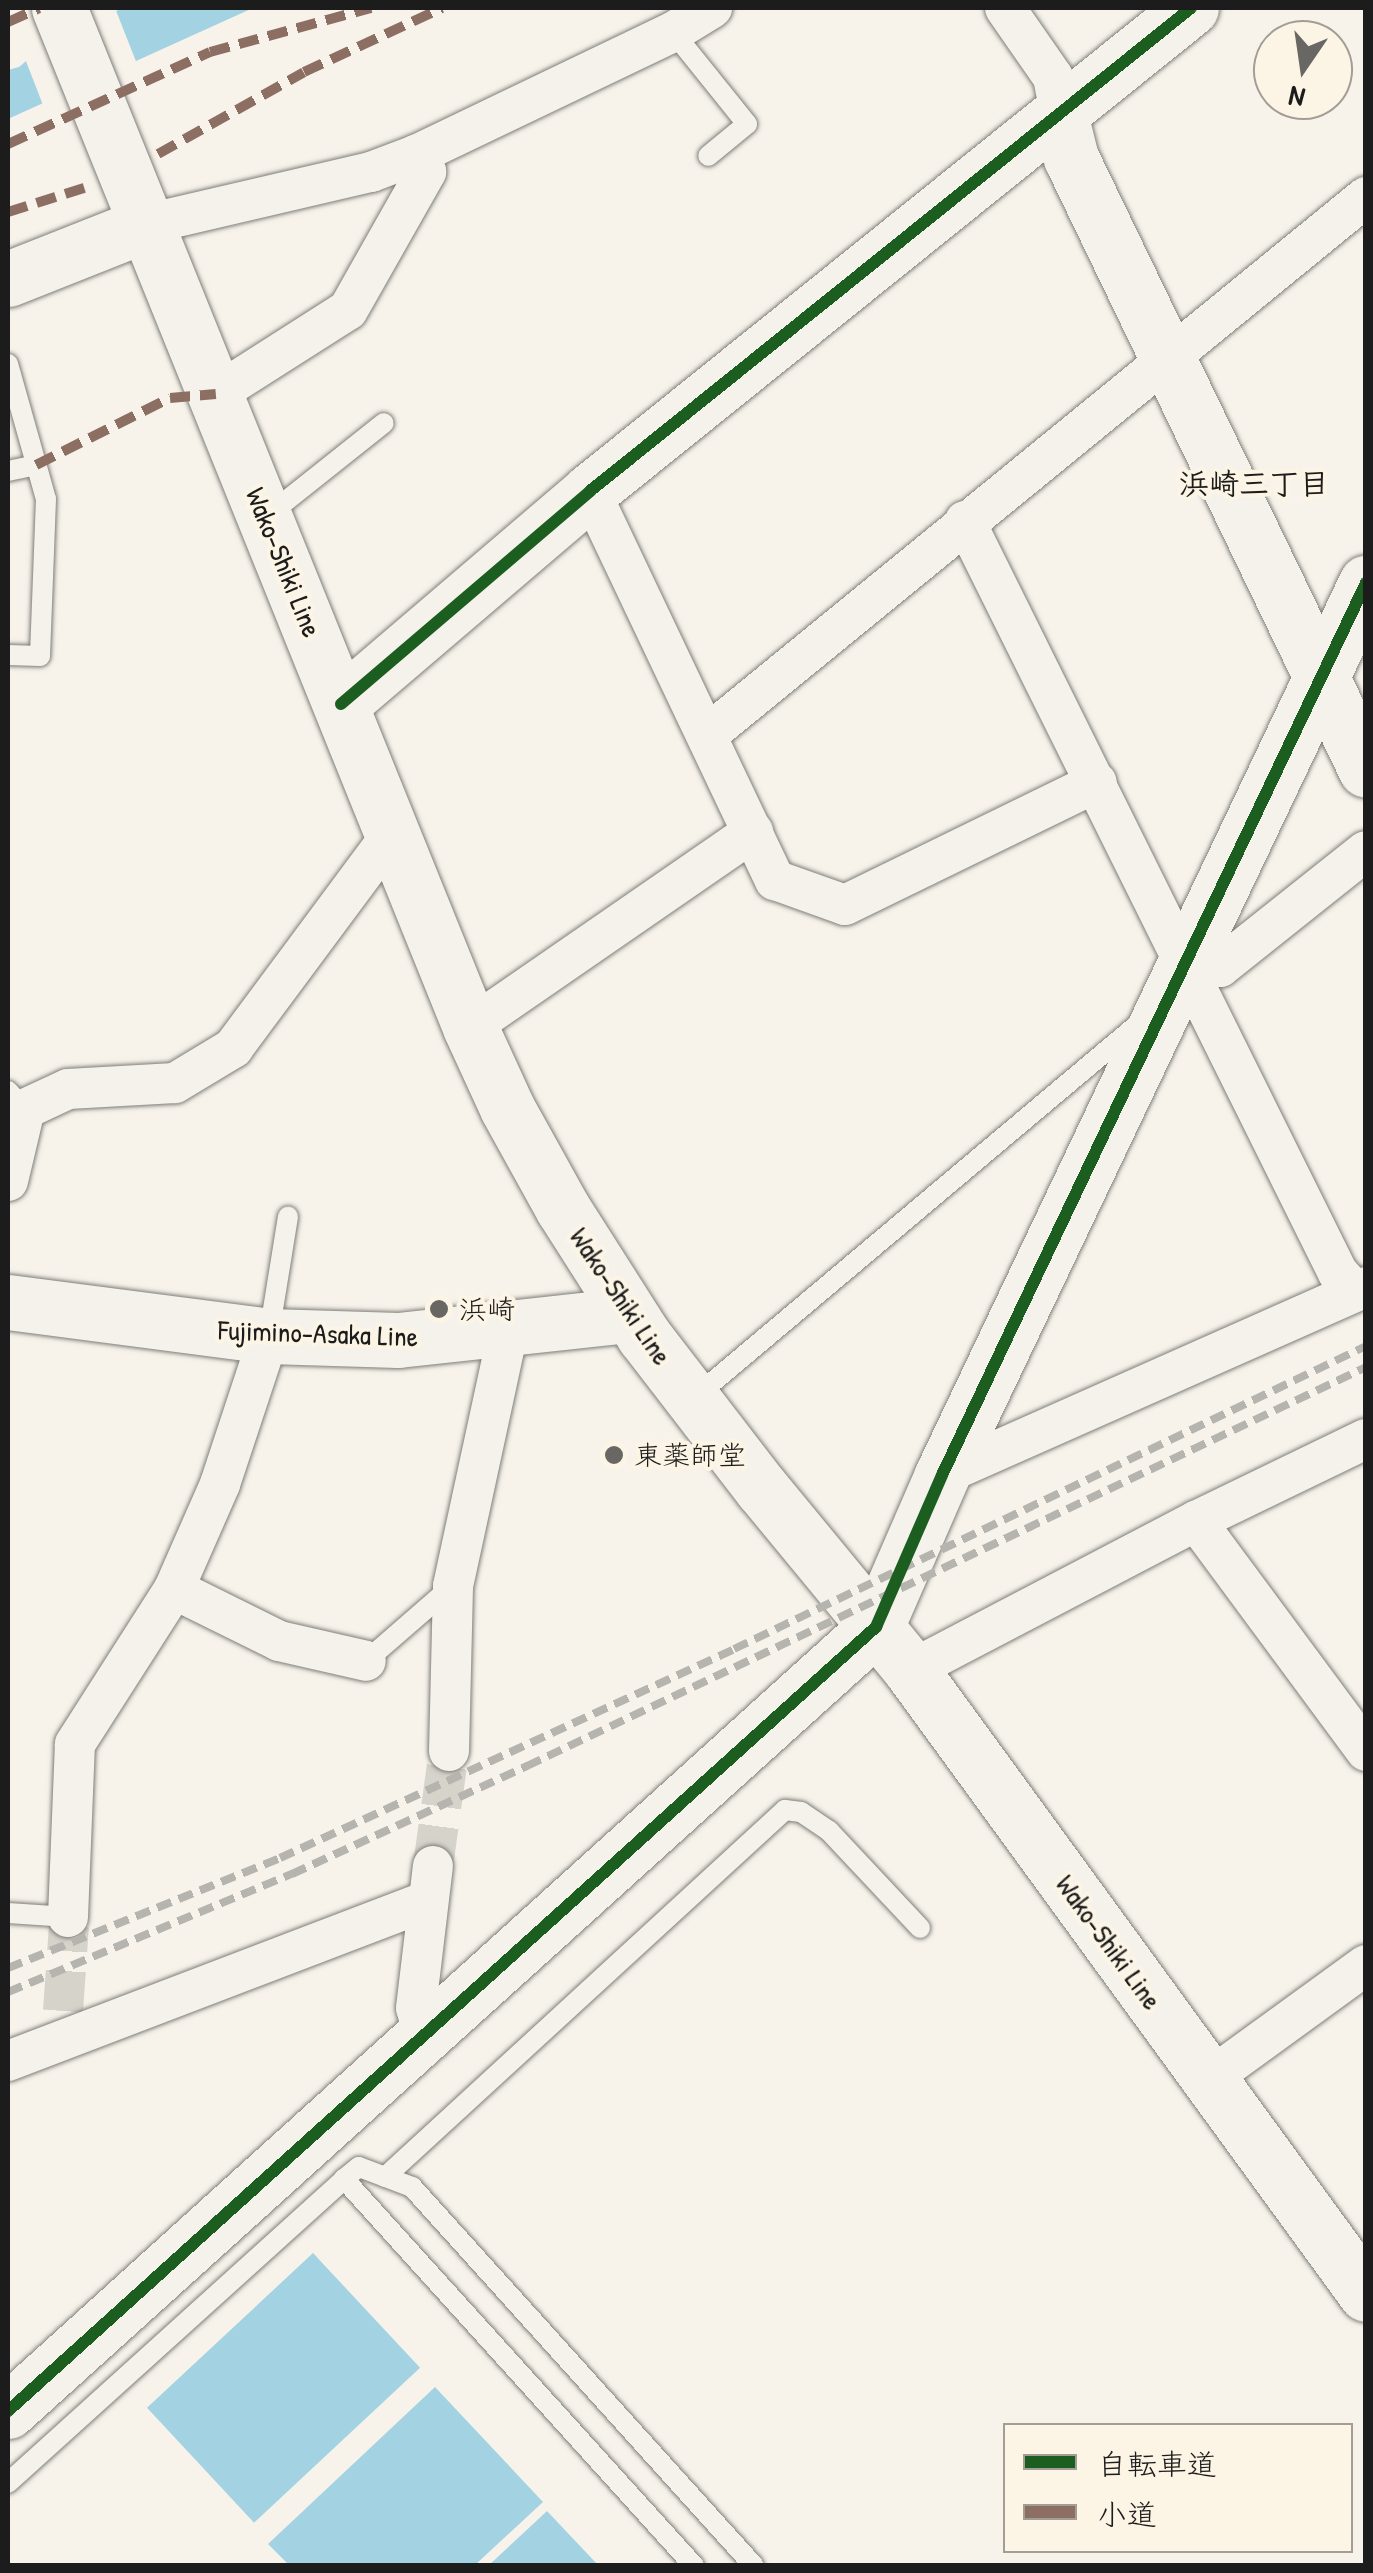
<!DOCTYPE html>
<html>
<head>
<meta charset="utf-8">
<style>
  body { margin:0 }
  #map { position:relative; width:1373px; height:2573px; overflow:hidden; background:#f7f3ea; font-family:"Patrick Hand","Klee One",sans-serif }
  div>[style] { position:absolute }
  .water>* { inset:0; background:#a3d3e3; transform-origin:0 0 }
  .pier>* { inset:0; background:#f7f3ea }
  .street-tunnel>* { height:40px; margin-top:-20px; transform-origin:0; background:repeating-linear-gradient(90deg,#d6d3cb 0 40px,transparent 0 60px) }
  .roads { filter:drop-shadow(0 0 2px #7f7d79) drop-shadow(0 0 2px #7f7d79) }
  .lane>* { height:20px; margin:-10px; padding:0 10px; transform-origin:10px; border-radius:10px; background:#f5f2ec }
  .street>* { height:40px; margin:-20px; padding:0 20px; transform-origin:20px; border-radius:20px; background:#f5f2ec }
  .secondary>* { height:55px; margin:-27.5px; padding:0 27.5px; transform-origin:27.5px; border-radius:27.5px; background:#f5f2ec }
  .rail>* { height:8px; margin-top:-4px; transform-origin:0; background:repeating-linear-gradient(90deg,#b6b4af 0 15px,transparent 0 23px) }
  .quiet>* { height:10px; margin-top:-5px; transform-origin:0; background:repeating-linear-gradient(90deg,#8d6e63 0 20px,transparent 0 30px) }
  .cycleway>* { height:12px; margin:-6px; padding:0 6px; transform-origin:6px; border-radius:6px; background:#1b5e20 }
  .dots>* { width:28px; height:28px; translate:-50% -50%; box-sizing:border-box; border:5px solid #fcf5e5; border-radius:50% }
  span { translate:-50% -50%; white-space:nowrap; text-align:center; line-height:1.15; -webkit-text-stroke:8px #fcf5e5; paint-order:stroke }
  .street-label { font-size:28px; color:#1c1c1c }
  .poi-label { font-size:28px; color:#1c1c1c }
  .left { translate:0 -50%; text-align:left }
  .neighbourhood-label { font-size:30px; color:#1c1c1c; font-weight:700 }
  .frame { position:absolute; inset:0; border:10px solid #1c1c1c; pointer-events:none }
  .legend { position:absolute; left:1003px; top:2423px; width:350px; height:130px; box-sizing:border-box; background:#fcf5e5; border:2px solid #a29e95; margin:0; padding:12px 18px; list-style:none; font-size:30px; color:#1c1c1c }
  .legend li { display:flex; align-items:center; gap:20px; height:50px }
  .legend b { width:50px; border:2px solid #a29e95 }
  .north { position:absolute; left:1253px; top:20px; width:100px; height:100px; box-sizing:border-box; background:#fcf5e5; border:2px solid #a29e95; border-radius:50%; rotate:193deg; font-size:28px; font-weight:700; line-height:40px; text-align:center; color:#1c1c1c }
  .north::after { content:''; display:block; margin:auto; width:35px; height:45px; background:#696764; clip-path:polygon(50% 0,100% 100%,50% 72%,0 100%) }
</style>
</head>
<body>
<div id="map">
  <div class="water">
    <i style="clip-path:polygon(123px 8px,253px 8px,8px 119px,8px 70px,19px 67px,54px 38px)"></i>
    <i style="left:313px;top:2253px;width:157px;height:227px;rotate:47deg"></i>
    <i style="clip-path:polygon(435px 2387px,543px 2502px,475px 2565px,289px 2565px,268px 2544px)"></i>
    <i style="clip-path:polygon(547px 2511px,598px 2565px,489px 2565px)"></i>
  </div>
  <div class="pier">
    <i style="clip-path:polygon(115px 8px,137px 64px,43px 105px,24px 56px,52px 34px)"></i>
  </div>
  <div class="street-tunnel">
    <i style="left:433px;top:1866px;width:116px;rotate:-82.1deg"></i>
    <i style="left:63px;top:2011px;width:85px;rotate:-86deg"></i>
  </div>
  <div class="roads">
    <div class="lane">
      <i style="left:673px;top:32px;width:118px;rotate:51.2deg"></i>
      <i style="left:747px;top:124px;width:50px;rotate:140.6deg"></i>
      <i style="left:8px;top:364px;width:140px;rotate:74.3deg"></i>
      <i style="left:46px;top:499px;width:157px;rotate:92.2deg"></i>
      <i style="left:40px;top:656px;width:32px;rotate:-178deg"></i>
      <i style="left:8px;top:471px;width:29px;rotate:-12deg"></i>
      <i style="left:267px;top:516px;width:149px;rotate:-38.5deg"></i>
      <i style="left:8px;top:1091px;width:25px;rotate:47deg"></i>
      <i style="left:269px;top:1334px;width:119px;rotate:-80.8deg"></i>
      <i style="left:696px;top:1396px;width:576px;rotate:-40.07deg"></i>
      <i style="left:366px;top:1661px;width:113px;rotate:-41deg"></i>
      <i style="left:8px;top:1913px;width:60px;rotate:3.8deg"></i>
      <i style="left:68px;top:1917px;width:8px;rotate:83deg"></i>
      <i style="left:385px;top:2177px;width:543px;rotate:-42.54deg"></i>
      <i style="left:785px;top:1810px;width:16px;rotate:7deg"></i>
      <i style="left:801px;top:1812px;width:34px;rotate:34deg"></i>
      <i style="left:829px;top:1831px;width:133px;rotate:46.8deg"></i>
      <i style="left:344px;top:2179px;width:19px;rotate:-39deg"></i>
      <i style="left:359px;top:2167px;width:57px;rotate:20.7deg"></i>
      <i style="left:412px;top:2187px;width:510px;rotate:47.94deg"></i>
      <i style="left:8px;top:2483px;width:453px;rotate:-42.1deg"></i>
      <i style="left:344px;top:2179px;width:522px;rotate:47.87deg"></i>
    </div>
    <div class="street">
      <i style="left:1005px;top:8px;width:84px;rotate:55.2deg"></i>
      <i style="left:1053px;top:77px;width:38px;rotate:79deg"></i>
      <i style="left:147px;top:224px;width:230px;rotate:-13.1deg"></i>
      <i style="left:371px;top:172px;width:48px;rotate:-20.7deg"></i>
      <i style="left:416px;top:155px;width:285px;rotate:-25.6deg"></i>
      <i style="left:673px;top:32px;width:46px;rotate:-31.6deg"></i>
      <i style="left:216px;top:394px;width:156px;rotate:-32.5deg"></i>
      <i style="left:348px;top:310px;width:159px;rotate:-60.5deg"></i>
      <i style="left:426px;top:172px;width:20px;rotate:-120deg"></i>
      <i style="left:590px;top:491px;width:431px;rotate:64.6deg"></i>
      <i style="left:775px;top:880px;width:74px;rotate:19.7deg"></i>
      <i style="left:845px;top:905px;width:280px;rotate:-26deg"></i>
      <i style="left:965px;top:521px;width:839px;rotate:63.62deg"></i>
      <i style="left:1338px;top:1273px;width:25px;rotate:47deg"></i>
      <i style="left:707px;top:735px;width:851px;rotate:-39.23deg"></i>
      <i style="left:1185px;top:967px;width:35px"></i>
      <i style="left:1220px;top:967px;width:186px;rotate:-38.5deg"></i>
      <i style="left:470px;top:1027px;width:344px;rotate:-34.6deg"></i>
      <i style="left:8px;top:1181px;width:74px;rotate:-76.7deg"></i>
      <i style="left:25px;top:1109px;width:47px;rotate:-24.9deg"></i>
      <i style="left:68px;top:1089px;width:107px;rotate:-3.2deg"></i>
      <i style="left:175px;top:1083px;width:68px;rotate:-31.1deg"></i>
      <i style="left:233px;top:1048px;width:267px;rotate:-53.4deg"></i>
      <i style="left:942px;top:1475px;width:464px;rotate:-23.9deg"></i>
      <i style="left:1196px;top:1521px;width:286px;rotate:53.5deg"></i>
      <i style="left:174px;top:1589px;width:117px;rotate:26.3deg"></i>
      <i style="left:279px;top:1641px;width:89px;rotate:12.9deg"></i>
      <i style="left:911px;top:1670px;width:322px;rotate:-27.6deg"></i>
      <i style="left:1196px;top:1521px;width:189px;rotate:-25.8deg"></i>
      <i style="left:449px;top:1751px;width:165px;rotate:-88.6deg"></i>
      <i style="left:453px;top:1586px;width:261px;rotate:-77.8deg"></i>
      <i style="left:68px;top:1917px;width:173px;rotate:-87.7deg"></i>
      <i style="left:75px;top:1744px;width:184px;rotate:-57.4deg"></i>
      <i style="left:174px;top:1589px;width:115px;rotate:-66.3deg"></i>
      <i style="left:220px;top:1484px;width:156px;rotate:-71.7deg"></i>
      <i style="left:424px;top:2039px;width:32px;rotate:-104deg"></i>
      <i style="left:416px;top:2008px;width:143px;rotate:-83.2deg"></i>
      <i style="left:8px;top:2061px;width:449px;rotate:-20.9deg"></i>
      <i style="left:1209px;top:2079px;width:194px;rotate:-36deg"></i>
    </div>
    <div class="secondary">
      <i style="left:59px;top:8px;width:1099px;rotate:68.03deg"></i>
      <i style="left:470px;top:1027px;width:89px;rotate:65.4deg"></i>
      <i style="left:507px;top:1108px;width:115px;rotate:61deg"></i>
      <i style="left:563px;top:1209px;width:151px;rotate:57.5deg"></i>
      <i style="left:644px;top:1336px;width:193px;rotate:52.4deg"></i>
      <i style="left:762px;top:1489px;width:234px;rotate:50.5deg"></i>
      <i style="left:911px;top:1670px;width:772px;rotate:53.9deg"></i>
      <i style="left:1060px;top:114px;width:45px;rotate:76deg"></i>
      <i style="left:1071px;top:158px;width:679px;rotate:64.26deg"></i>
      <i style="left:8px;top:279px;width:149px;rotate:-21.6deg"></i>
      <i style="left:341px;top:704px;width:328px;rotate:-40.5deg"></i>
      <i style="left:590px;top:491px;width:771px;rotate:-38.79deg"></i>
      <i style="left:8px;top:1302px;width:263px;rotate:7.4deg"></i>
      <i style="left:269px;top:1336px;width:129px;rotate:1.8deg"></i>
      <i style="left:398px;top:1340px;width:232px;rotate:-6.2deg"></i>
      <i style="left:8px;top:2411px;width:1170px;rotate:-42.09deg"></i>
      <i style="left:876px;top:1627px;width:166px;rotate:-66.5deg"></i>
      <i style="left:942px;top:1475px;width:988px;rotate:-64.58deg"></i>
    </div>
  </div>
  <div class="rail">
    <i style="left:8px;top:1968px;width:293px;rotate:-22deg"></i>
    <i style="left:280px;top:1858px;width:500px;rotate:-24.7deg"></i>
    <i style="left:734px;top:1649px;width:701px;rotate:-25.61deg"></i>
    <i style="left:8px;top:1992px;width:308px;rotate:-22.6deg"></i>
    <i style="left:292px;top:1874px;width:259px;rotate:-24.7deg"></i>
    <i style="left:527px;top:1766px;width:929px;rotate:-25.43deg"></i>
  </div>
  <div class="quiet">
    <i style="left:8px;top:22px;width:34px;rotate:-24deg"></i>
    <i style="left:8px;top:144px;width:222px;rotate:-24.5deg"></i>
    <i style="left:210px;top:52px;width:167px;rotate:-15.3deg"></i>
    <i style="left:158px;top:154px;width:167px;rotate:-29.3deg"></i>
    <i style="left:304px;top:72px;width:152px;rotate:-24.9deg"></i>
    <i style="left:8px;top:212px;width:83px;rotate:-17.6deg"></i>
    <i style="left:36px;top:465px;width:150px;rotate:-26.6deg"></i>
    <i style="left:170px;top:398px;width:46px;rotate:-5deg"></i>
  </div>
  <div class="cycleway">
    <i style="left:341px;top:704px;width:328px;rotate:-40.5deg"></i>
    <i style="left:590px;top:491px;width:771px;rotate:-38.79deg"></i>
    <i style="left:8px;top:2411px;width:1170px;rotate:-42.09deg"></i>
    <i style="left:876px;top:1627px;width:166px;rotate:-66.5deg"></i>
    <i style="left:942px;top:1475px;width:988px;rotate:-64.58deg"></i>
  </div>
  <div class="dots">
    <i style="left:439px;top:1309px;background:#696764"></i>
    <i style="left:614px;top:1455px;background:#696764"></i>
  </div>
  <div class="street-label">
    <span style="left:284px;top:562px;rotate:68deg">Wako-Shiki Line</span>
    <span style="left:621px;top:1296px;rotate:56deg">Wako-Shiki Line</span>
    <span style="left:318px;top:1333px;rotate:2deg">Fujimino-Asaka Line</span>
    <span style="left:1109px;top:1942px;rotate:54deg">Wako-Shiki Line</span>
  </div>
  <div class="poi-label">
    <span class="left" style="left:459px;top:1309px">浜崎</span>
    <span class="left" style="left:634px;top:1455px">東薬師堂</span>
  </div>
  <div class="neighbourhood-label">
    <span style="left:1254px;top:483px">浜崎三丁目</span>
  </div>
  <div class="frame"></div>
  <ul class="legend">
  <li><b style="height:12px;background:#1b5e20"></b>自転車道</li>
  <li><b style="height:12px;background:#8d6e63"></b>小道</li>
  </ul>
  <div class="north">N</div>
</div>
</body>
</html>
